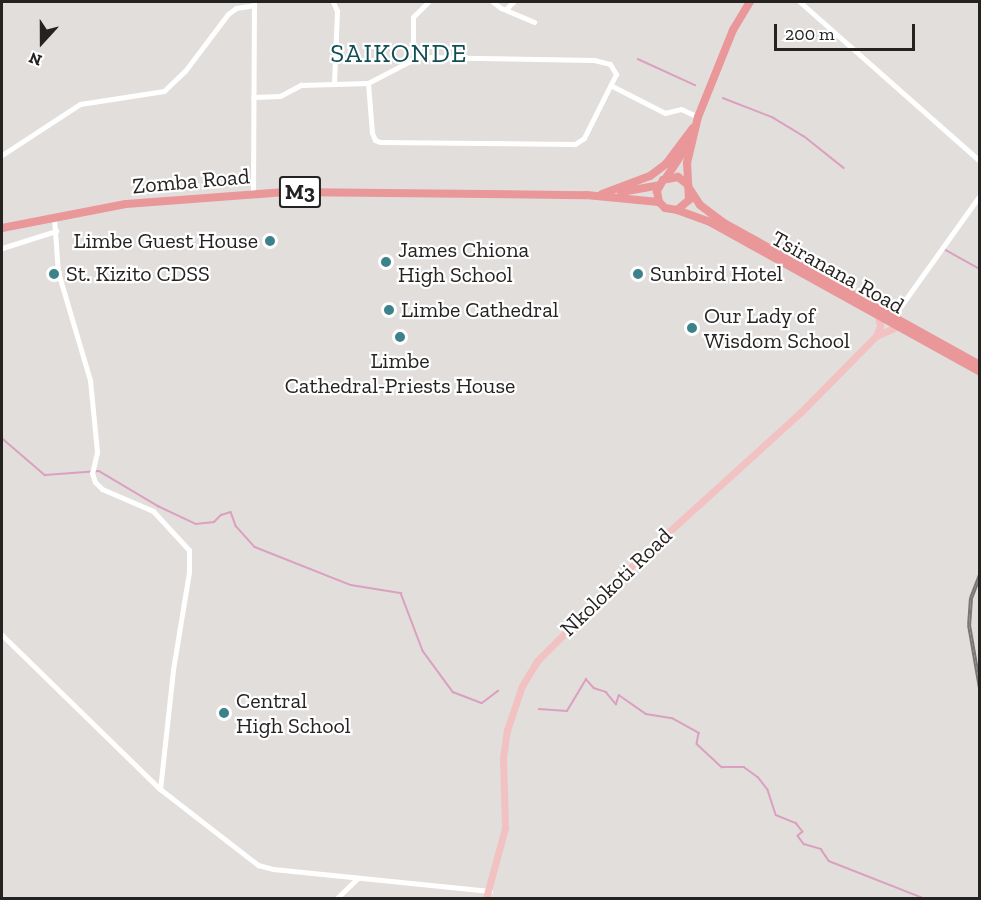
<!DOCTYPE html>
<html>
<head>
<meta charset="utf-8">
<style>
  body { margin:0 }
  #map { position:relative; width:981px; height:900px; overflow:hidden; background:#e2dedc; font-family:"Zilla Slab",serif }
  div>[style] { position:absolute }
  .stream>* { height:1.5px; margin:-0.75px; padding:0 0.75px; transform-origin:0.75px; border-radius:0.75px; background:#dba0bf }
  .minor>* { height:5px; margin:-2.5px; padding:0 2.5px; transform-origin:2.5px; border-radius:2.5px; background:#fff }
  .major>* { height:7px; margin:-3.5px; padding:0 3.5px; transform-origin:3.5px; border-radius:3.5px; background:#f2c1c2 }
  .highway>* { height:8px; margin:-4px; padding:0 4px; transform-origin:4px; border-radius:4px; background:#e99799 }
  .rail>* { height:4px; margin-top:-2px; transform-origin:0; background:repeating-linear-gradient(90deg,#fff 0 4.5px,#797675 0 9px); box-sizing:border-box; border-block:2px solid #797675 }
  .dots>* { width:16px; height:16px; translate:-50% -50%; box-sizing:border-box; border:3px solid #fff; border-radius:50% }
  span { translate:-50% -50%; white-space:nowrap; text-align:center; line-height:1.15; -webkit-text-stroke:4.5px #fff; paint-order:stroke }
  .shield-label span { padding:2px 4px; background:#fff; border:2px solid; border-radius:4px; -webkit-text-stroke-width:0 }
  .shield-label { font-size:21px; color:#252322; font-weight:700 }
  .street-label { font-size:22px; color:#252322 }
  .poi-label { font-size:22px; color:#252322 }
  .right { translate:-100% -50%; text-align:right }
  .left { translate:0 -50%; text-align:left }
  .quarter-label { font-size:26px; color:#104e54; letter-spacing:1.5px }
  .frame { position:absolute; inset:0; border:3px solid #252322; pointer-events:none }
  .north { position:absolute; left:12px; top:12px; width:60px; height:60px; -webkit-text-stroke:4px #fff; paint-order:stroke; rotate:201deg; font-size:16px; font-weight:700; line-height:24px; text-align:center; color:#252322 }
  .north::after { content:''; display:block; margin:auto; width:21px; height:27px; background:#252322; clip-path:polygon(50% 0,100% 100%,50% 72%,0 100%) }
  .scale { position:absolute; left:774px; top:24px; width:141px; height:27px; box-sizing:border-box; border:3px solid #252322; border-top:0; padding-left:8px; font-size:18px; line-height:21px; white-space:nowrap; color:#252322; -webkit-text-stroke:4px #fff; paint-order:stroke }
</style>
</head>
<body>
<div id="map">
  <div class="stream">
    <i style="left:638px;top:59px;width:63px;rotate:24.5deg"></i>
    <i style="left:723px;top:98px;width:53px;rotate:21.2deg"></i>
    <i style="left:772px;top:117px;width:37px;rotate:31deg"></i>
    <i style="left:804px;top:136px;width:51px;rotate:38.7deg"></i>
    <i style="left:944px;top:249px;width:41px;rotate:29.1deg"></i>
    <i style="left:2px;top:438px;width:57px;rotate:40.7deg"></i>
    <i style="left:45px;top:475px;width:54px;rotate:-4.2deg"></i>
    <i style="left:99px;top:471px;width:69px;rotate:30.7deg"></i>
    <i style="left:158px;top:506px;width:42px;rotate:25.3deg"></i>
    <i style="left:196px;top:524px;width:18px;rotate:-6deg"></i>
    <i style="left:214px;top:522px;width:10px;rotate:-45deg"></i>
    <i style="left:221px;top:515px;width:10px;rotate:-17deg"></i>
    <i style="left:231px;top:512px;width:15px;rotate:70deg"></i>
    <i style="left:236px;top:526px;width:28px;rotate:48deg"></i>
    <i style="left:255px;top:547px;width:103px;rotate:21.6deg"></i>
    <i style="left:351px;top:585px;width:51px;rotate:9.1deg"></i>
    <i style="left:401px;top:593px;width:62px;rotate:69.2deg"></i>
    <i style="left:423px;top:651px;width:51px;rotate:53.8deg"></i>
    <i style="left:453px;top:692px;width:31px;rotate:21deg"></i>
    <i style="left:482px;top:703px;width:20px;rotate:-37deg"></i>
    <i style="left:539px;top:709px;width:28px;rotate:4deg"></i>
    <i style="left:567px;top:711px;width:37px;rotate:-59deg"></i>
    <i style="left:586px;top:679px;width:12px;rotate:48deg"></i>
    <i style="left:594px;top:688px;width:13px;rotate:18deg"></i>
    <i style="left:606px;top:692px;width:16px;rotate:50deg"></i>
    <i style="left:616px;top:704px;width:9px;rotate:-72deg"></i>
    <i style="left:619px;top:695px;width:33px;rotate:35deg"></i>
    <i style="left:646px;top:714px;width:26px;rotate:9deg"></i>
    <i style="left:672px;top:718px;width:31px;rotate:29deg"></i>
    <i style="left:699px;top:733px;width:11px;rotate:100deg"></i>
    <i style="left:697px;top:744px;width:34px;rotate:43deg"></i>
    <i style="left:722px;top:767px;width:22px"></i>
    <i style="left:744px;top:767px;width:17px;rotate:36deg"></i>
    <i style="left:758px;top:777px;width:16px;rotate:52deg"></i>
    <i style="left:768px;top:790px;width:26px;rotate:72deg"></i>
    <i style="left:776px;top:815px;width:22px;rotate:22deg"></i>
    <i style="left:796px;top:823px;width:11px;rotate:52deg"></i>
    <i style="left:803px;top:832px;width:6px;rotate:141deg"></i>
    <i style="left:798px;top:836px;width:10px;rotate:53deg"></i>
    <i style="left:804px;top:844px;width:18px;rotate:16deg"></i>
    <i style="left:821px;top:849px;width:14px;rotate:56deg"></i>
    <i style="left:829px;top:861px;width:101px;rotate:21.5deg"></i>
  </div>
  <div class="minor">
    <i style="left:333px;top:2px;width:10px;rotate:66deg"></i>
    <i style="left:337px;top:11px;width:71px;rotate:92.4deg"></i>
    <i style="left:493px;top:2px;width:10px;rotate:37deg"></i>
    <i style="left:501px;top:8px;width:36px;rotate:23deg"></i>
    <i style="left:800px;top:2px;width:240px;rotate:41.5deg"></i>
    <i style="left:506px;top:9px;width:10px;rotate:-45deg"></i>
    <i style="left:418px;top:57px;width:9px;rotate:-126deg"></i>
    <i style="left:413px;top:50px;width:33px;rotate:-90deg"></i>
    <i style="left:413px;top:17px;width:21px;rotate:-45deg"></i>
    <i style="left:612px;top:86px;width:59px;rotate:27deg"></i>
    <i style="left:665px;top:113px;width:16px;rotate:-14deg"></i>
    <i style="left:681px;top:109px;width:19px;rotate:25deg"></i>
    <i style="left:253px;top:97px;width:27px;rotate:-2deg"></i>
    <i style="left:280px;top:96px;width:24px;rotate:-28deg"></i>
    <i style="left:301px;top:85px;width:67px;rotate:-1.7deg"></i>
    <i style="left:368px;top:83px;width:56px;rotate:-27.5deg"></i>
    <i style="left:418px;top:57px;width:176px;rotate:1deg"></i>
    <i style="left:594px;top:60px;width:16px;rotate:14deg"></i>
    <i style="left:610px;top:64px;width:12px;rotate:59deg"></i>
    <i style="left:616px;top:74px;width:72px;rotate:116.6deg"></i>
    <i style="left:584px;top:138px;width:11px;rotate:146deg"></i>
    <i style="left:575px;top:144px;width:195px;rotate:-179.4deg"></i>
    <i style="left:380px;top:142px;width:5px;rotate:-158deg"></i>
    <i style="left:375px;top:140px;width:8px;rotate:-113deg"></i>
    <i style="left:372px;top:133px;width:50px;rotate:-94.6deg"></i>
    <i style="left:2px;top:155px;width:93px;rotate:-33.2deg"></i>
    <i style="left:80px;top:104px;width:85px;rotate:-8.8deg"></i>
    <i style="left:164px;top:91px;width:29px;rotate:-44deg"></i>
    <i style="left:185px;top:71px;width:71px;rotate:-53deg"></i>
    <i style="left:228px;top:14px;width:10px;rotate:-37deg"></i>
    <i style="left:236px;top:8px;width:18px;rotate:-9deg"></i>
    <i style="left:253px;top:193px;width:190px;rotate:-89.7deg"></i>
    <i style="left:54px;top:218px;width:54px;rotate:85.8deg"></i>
    <i style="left:58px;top:272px;width:113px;rotate:73.5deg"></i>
    <i style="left:90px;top:380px;width:72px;rotate:84.4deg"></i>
    <i style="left:97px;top:452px;width:22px;rotate:103deg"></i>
    <i style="left:92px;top:473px;width:9px;rotate:72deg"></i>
    <i style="left:95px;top:482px;width:10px;rotate:45deg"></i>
    <i style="left:102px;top:489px;width:56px;rotate:23.3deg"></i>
    <i style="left:153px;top:511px;width:53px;rotate:47.3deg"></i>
    <i style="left:189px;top:550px;width:22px;rotate:90deg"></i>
    <i style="left:189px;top:572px;width:99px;rotate:99.3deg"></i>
    <i style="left:173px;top:670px;width:120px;rotate:96.2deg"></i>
    <i style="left:2px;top:248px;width:57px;rotate:-17.5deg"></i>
    <i style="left:893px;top:317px;width:150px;rotate:-54.5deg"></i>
    <i style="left:2px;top:635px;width:221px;rotate:44.3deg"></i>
    <i style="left:160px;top:789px;width:124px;rotate:37.8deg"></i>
    <i style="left:258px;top:865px;width:16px;rotate:15deg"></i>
    <i style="left:273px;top:869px;width:218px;rotate:5.8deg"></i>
    <i style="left:337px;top:898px;width:29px;rotate:-44deg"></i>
  </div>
  <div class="major">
    <i style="left:876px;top:336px;width:11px;rotate:-68deg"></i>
    <i style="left:880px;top:326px;width:11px;rotate:-100deg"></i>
    <i style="left:486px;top:898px;width:73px;rotate:-74.8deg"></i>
    <i style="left:505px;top:828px;width:70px;rotate:-91.6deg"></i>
    <i style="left:503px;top:758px;width:28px;rotate:-82deg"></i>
    <i style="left:507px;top:730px;width:46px;rotate:-71.2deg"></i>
    <i style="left:522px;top:686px;width:29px;rotate:-59deg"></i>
    <i style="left:537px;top:661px;width:147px;rotate:-45deg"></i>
    <i style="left:641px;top:557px;width:216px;rotate:-42.2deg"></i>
    <i style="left:801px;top:412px;width:107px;rotate:-45.4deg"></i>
    <i style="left:876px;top:336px;width:24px;rotate:-24deg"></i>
  </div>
  <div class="highway">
    <i style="left:666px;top:178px;width:42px;rotate:-56.7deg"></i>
    <i style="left:688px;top:185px;width:13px;rotate:-141deg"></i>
    <i style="left:678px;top:177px;width:15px;rotate:169deg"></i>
    <i style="left:663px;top:180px;width:13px;rotate:119deg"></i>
    <i style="left:657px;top:191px;width:11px;rotate:80deg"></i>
    <i style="left:659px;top:202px;width:8px;rotate:45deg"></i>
    <i style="left:665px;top:208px;width:12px;rotate:9deg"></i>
    <i style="left:677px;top:210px;width:16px;rotate:-40deg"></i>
    <i style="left:689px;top:200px;width:37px;rotate:-93deg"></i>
    <i style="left:687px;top:163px;width:47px;rotate:-76.6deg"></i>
    <i style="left:698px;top:117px;width:94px;rotate:-68.1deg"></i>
    <i style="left:733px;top:30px;width:33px;rotate:-59deg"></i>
    <i style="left:689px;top:188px;width:20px;rotate:57deg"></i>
    <i style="left:700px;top:205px;width:30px;rotate:37deg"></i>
    <i style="left:724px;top:223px;width:293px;rotate:29deg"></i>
    <i style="left:621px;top:192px;width:39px;rotate:-10deg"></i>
    <i style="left:602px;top:194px;width:51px;rotate:-20.6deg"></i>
    <i style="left:650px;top:176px;width:20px;rotate:-37deg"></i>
    <i style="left:666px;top:164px;width:45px;rotate:-53.1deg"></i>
    <i style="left:677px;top:210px;width:33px;rotate:20deg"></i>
    <i style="left:708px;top:221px;width:311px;rotate:29deg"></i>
    <i style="left:2px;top:228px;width:126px;rotate:-11deg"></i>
    <i style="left:126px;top:204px;width:160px;rotate:-4.3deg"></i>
    <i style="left:286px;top:192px;width:300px;rotate:0.6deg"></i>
    <i style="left:586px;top:195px;width:73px;rotate:5.5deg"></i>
  </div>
  <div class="rail">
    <i style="left:980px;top:575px;width:25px;rotate:111deg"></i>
    <i style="left:971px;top:598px;width:27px;rotate:94deg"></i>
    <i style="left:969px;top:625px;width:64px;rotate:80.1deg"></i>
  </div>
  <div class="dots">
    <i style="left:270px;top:241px;background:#3b828a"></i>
    <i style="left:386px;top:262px;background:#3b828a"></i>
    <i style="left:54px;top:274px;background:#3b828a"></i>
    <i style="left:638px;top:274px;background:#3b828a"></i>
    <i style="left:389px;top:310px;background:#3b828a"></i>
    <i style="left:692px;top:328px;background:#3b828a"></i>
    <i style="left:400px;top:337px;background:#3b828a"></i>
    <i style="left:224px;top:713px;background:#3b828a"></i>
  </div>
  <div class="shield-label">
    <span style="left:300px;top:192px">M3</span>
  </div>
  <div class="street-label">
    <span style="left:191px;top:181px;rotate:-5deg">Zomba Road</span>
    <span style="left:838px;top:272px;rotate:29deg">Tsiranana Road</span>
    <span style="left:616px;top:582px;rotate:-44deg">Nkolokoti Road</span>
  </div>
  <div class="poi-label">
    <span class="right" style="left:258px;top:241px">Limbe Guest House</span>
    <span class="left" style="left:398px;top:262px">James Chiona<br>High School</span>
    <span class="left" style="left:66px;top:274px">St. Kizito CDSS</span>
    <span class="left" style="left:650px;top:274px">Sunbird Hotel</span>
    <span class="left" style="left:401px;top:310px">Limbe Cathedral</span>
    <span class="left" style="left:704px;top:328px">Our Lady of<br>Wisdom School</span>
    <span style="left:400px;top:373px">Limbe<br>Cathedral-Priests House</span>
    <span class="left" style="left:236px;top:713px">Central<br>High School</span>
  </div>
  <div class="quarter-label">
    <span style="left:399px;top:54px">SAIKONDE</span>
  </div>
  <div class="frame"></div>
  <div class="north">N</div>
  <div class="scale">200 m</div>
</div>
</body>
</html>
